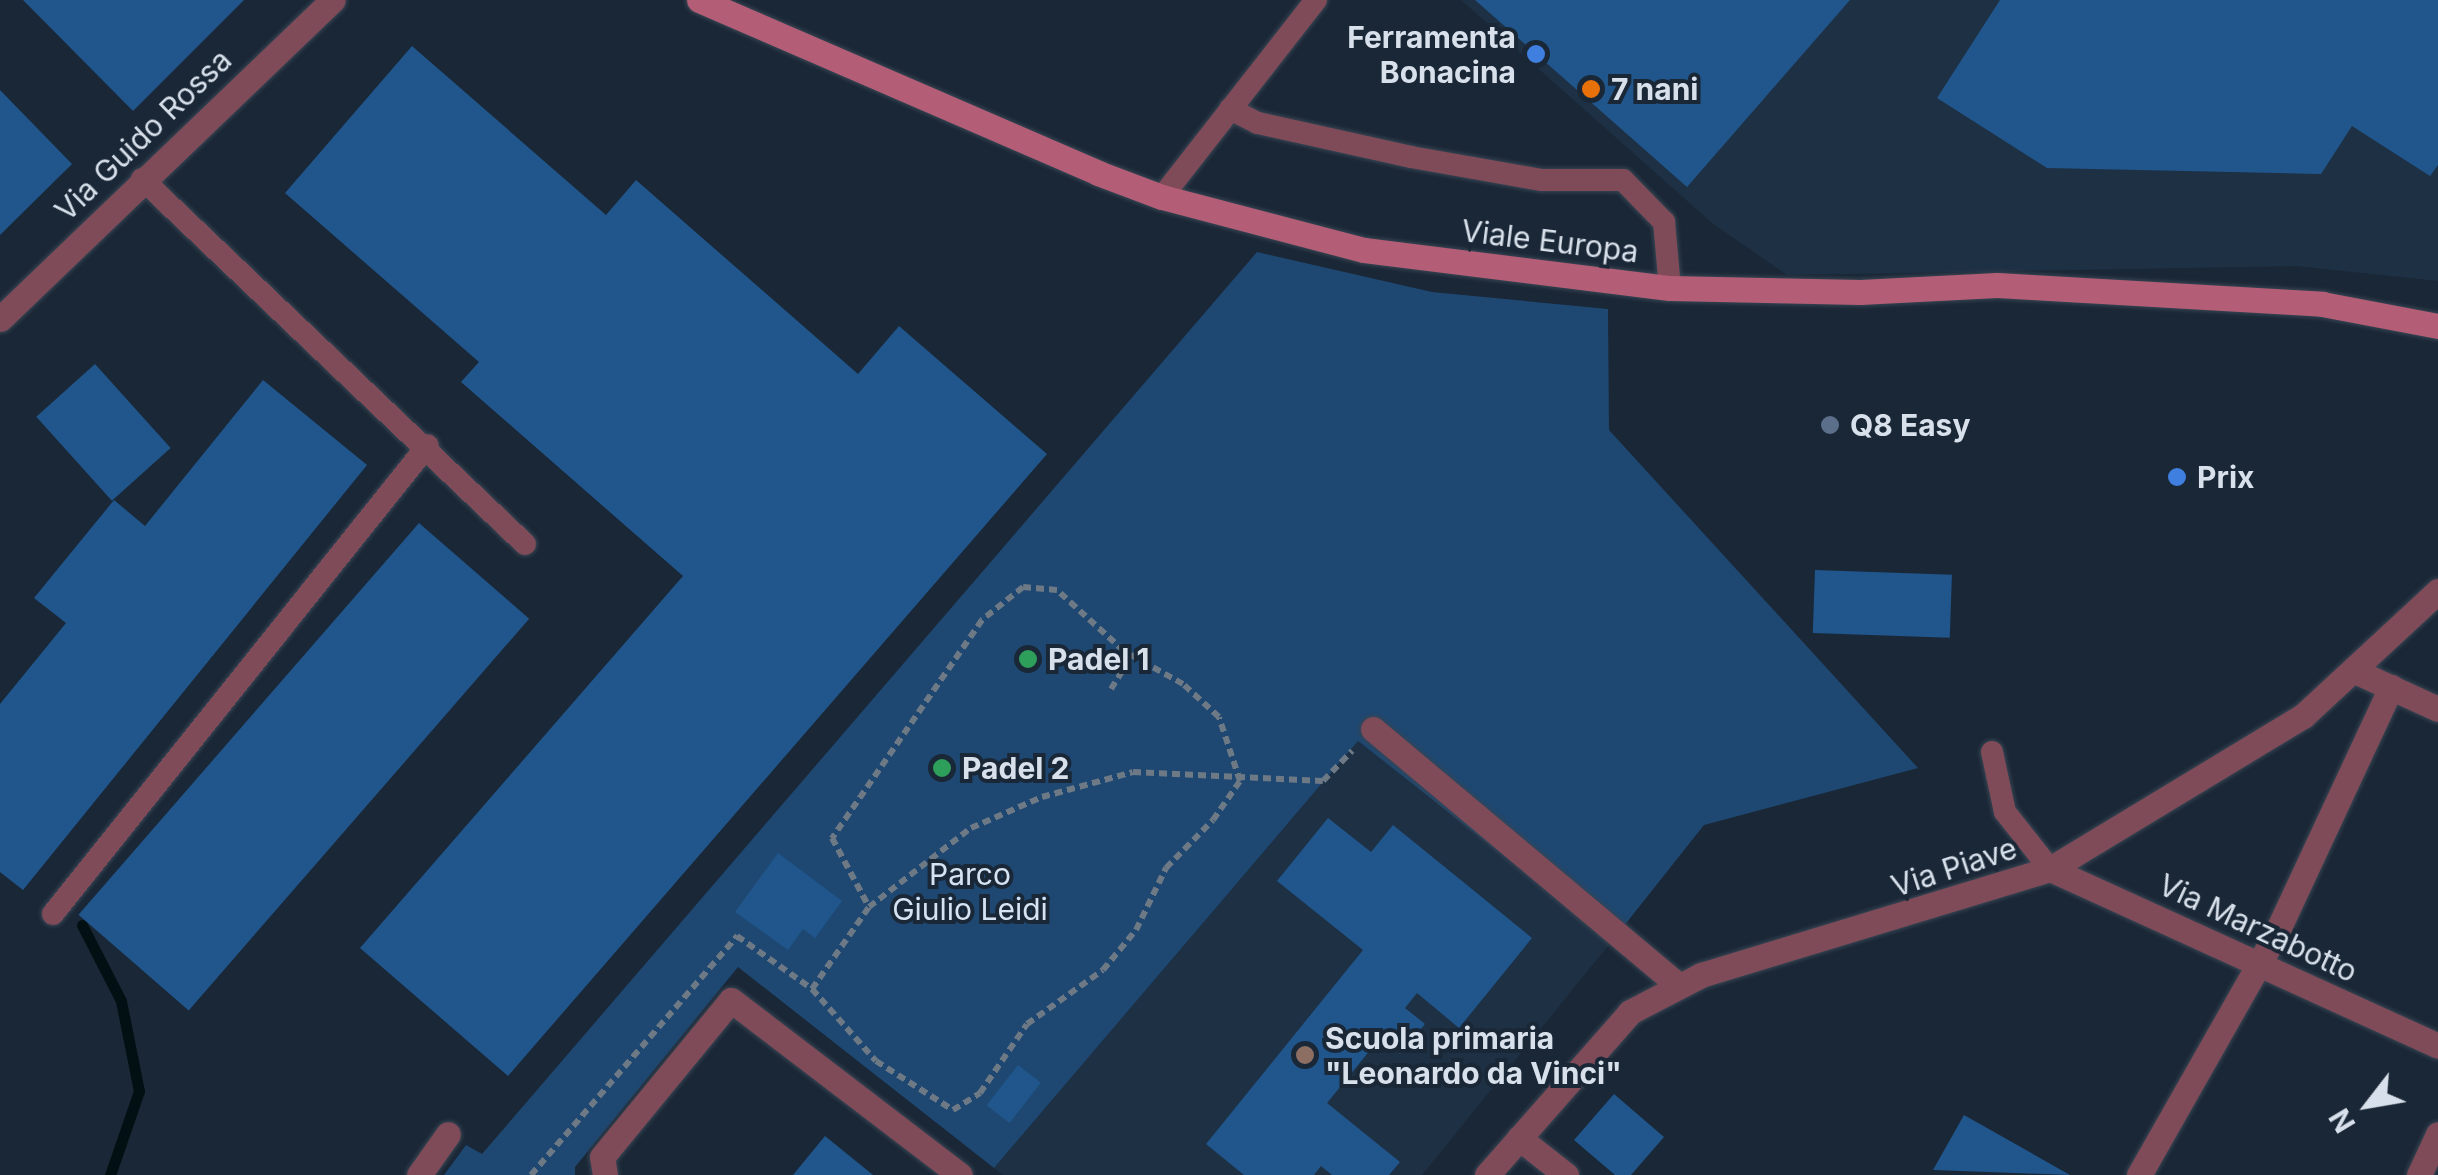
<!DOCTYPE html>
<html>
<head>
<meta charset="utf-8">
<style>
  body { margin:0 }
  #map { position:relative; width:2438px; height:1175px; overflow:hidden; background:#1a2736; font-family:Inter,sans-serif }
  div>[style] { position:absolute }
  .built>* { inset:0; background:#1e3044 }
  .green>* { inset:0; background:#1e4872 }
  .stream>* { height:11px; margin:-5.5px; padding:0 5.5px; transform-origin:5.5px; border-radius:5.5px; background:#031013 }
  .building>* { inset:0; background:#20568c; transform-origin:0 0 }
  .path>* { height:6px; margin-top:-3px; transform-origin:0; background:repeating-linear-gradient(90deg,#6e7986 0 8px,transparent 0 13px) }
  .roads { filter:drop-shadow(0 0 2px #384553) drop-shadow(0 0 2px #384553) }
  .lane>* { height:22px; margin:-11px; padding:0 11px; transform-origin:11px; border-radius:11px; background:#804b59 }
  .street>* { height:25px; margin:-12.5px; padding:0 12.5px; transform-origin:12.5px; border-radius:12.5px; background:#804b59 }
  .secondary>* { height:25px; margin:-12.5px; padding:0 12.5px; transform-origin:12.5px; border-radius:12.5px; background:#b35e76 }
  .dots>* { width:28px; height:28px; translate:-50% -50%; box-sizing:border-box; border:5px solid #1a2736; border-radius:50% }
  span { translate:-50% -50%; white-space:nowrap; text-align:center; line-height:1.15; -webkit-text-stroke:8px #1a2736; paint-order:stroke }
  .poi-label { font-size:30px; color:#d8e1eb; font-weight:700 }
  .right { translate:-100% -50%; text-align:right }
  .left { translate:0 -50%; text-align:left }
  .street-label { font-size:30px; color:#d8e1eb }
  .park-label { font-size:30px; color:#d5e3f3 }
  .north { position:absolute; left:2318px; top:1055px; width:100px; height:100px; -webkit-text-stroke:8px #1a2736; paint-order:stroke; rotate:239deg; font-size:28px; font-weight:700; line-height:40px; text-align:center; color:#d8e1eb }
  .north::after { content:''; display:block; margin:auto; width:35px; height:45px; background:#d8e1eb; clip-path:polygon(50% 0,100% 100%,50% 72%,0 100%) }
</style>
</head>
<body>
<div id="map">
  <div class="built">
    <i style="clip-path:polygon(1461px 0,2438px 0,2438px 281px,2296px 266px,1787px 275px,1712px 223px)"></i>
    <i style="clip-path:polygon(1358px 741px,1612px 941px,1422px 1175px,1003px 1175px,994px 1168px)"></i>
  </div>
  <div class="green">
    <i style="clip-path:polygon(1257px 252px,1432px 292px,1608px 309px,1609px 430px,1918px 768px,1704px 825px,1612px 941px,1358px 741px,994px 1168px,738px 967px,575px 1167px,575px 1175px,444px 1175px,466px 1145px,482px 1154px)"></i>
  </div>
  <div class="stream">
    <i style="left:82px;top:925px;width:85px;rotate:62.8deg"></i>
    <i style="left:121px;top:1001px;width:92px;rotate:78.7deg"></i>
    <i style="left:139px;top:1091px;width:89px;rotate:109deg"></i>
  </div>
  <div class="building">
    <i style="clip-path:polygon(23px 0,244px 0,133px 111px)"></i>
    <i style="clip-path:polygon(1475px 0,1850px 0,1687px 187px)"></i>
    <i style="clip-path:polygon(2000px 0,2438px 0,2438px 165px,2430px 176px,2352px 126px,2321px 174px,2047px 168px,1937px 98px)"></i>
    <i style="clip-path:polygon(412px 46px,606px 215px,636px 180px,858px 374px,899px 326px,1047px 454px,508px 1076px,360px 948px,683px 576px,461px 382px,479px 362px,285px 193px)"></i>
    <i style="clip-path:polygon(0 90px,72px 164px,0 235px)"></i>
    <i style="left:95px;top:364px;width:113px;height:79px;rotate:48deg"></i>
    <i style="clip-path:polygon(263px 380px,367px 465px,23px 890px,0 872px,0 704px,66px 623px,34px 598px,114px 500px,145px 526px)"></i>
    <i style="left:419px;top:523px;width:146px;height:519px;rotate:41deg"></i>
    <i style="left:1815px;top:570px;width:137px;height:63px;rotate:2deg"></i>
    <i style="clip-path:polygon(1328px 818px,1371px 852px,1393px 825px,1532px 938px,1459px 1028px,1417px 993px,1405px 1008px,1425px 1024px,1400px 1054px,1380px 1038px,1327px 1103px,1400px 1162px,1389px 1175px,1332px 1175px,1321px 1166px,1314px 1175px,1244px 1175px,1206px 1144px,1363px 950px,1277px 881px)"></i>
    <i style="clip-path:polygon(778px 853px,842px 901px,815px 938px,803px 929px,788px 950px,735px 912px)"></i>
    <i style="left:1018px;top:1065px;width:29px;height:51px;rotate:38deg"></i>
    <i style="clip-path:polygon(1614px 1094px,1664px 1137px,1631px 1175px,1615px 1175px,1574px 1140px)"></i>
    <i style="clip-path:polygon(1964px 1115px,2070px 1175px,1933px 1170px)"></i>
    <i style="clip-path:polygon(825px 1136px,873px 1175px,793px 1175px)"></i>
  </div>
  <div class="path">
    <i style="left:1111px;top:689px;width:40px;rotate:-58deg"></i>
    <i style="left:812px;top:989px;width:100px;rotate:-55.2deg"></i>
    <i style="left:869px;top:907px;width:129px;rotate:-37.8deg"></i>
    <i style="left:971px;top:828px;width:77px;rotate:-23.6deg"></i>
    <i style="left:1042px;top:797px;width:94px;rotate:-15.4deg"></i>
    <i style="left:1133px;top:772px;width:190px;rotate:2.7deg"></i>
    <i style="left:1323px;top:781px;width:42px;rotate:-46deg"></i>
    <i style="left:531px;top:1175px;width:316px;rotate:-49.2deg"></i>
    <i style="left:737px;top:936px;width:92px;rotate:35.2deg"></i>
    <i style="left:812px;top:989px;width:96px;rotate:48.4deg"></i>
    <i style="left:876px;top:1061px;width:91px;rotate:32.5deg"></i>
    <i style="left:953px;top:1110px;width:32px;rotate:-32deg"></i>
    <i style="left:980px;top:1093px;width:83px;rotate:-55.7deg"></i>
    <i style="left:1027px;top:1024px;width:93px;rotate:-35.4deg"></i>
    <i style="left:1103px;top:970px;width:52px;rotate:-50.5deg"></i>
    <i style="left:1136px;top:930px;width:69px;rotate:-64.2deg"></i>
    <i style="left:1166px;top:868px;width:67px;rotate:-45.6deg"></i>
    <i style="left:1213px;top:820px;width:47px;rotate:-55.3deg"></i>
    <i style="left:1240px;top:781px;width:67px;rotate:-108.2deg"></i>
    <i style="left:1219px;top:717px;width:49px;rotate:-137.5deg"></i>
    <i style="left:1183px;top:684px;width:68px;rotate:-150.8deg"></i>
    <i style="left:1124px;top:651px;width:91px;rotate:-137.7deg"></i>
    <i style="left:1057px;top:590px;width:34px;rotate:-175deg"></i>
    <i style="left:1023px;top:587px;width:53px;rotate:141.2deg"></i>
    <i style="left:982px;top:620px;width:265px;rotate:124.5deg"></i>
    <i style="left:832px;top:838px;width:78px;rotate:61.8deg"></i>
  </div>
  <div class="roads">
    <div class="lane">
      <i style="left:1230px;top:109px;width:31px;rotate:27deg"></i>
      <i style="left:1258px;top:123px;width:157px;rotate:12.5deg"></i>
      <i style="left:1411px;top:157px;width:133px;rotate:10deg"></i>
      <i style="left:1542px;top:180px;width:81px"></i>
      <i style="left:1623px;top:180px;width:59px;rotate:45.7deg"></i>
      <i style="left:1664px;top:222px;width:66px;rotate:84.8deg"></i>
      <i style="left:142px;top:179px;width:529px;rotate:43.62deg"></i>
      <i style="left:1162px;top:197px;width:250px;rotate:-52deg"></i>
      <i style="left:1992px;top:752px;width:61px;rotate:77.8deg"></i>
      <i style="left:2005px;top:812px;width:73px;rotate:51.7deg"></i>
      <i style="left:53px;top:914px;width:600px;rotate:-51.36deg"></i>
    </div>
    <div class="street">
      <i style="left:0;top:319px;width:461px;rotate:-43.8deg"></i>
      <i style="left:2355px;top:671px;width:91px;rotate:24.6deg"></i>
      <i style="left:1373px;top:729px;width:397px;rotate:40deg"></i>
      <i style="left:2050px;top:869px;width:426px;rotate:24.5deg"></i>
      <i style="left:1519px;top:1138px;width:60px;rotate:38.2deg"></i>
      <i style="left:419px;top:1175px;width:50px;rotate:-54.7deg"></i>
      <i style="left:605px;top:1175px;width:18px;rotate:-99deg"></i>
      <i style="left:602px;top:1157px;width:203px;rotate:-50.6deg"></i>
      <i style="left:731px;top:1000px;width:288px;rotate:37.4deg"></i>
      <i style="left:1487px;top:1175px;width:217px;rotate:-48.7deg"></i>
      <i style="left:1630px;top:1012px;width:80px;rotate:-27.5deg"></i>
      <i style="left:1701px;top:975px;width:365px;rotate:-16.9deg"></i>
      <i style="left:2050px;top:869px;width:296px;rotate:-31.2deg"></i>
      <i style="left:2303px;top:716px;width:184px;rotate:-42.8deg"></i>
      <i style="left:2139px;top:1175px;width:275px;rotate:-60.4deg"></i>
      <i style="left:2275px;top:936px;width:275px;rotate:-65deg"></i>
      <i style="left:2419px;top:1175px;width:45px;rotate:-65.1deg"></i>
    </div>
    <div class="secondary">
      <i style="left:699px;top:0;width:435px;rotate:23.4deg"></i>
      <i style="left:1098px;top:173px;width:68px;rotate:20.6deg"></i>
      <i style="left:1162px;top:197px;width:209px;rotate:14.7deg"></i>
      <i style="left:1364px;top:250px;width:308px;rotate:7.1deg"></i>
      <i style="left:1670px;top:288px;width:190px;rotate:1.2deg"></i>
      <i style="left:1860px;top:292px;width:137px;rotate:-2.9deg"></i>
      <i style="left:1997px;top:285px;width:326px;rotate:3.3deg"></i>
      <i style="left:2322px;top:304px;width:118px;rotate:10.7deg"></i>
    </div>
  </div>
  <div class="dots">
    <i style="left:1536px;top:54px;background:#3f7fe0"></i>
    <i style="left:1591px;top:89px;background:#e8710a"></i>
    <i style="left:1830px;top:425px;background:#5c6f8a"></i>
    <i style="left:2177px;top:477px;background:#3f7fe0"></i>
    <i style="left:1028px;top:659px;background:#2e9e5b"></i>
    <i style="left:942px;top:768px;background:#2e9e5b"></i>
    <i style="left:1305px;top:1055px;background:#8d6e63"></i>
  </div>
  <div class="poi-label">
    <span class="right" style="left:1516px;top:54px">Ferramenta<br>Bonacina</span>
    <span class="left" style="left:1611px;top:89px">7 nani</span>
    <span class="left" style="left:1850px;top:425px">Q8 Easy</span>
    <span class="left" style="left:2197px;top:477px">Prix</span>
    <span class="left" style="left:1048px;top:659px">Padel 1</span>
    <span class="left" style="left:962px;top:768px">Padel 2</span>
    <span class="left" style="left:1325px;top:1055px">Scuola primaria<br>"Leonardo da Vinci"</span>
  </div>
  <div class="street-label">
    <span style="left:143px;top:135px;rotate:-44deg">Via Guido Rossa</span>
    <span style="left:1550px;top:241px;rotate:7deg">Viale Europa</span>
    <span style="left:1954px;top:867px;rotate:-18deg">Via Piave</span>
    <span style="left:2258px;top:928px;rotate:25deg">Via Marzabotto</span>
  </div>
  <div class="park-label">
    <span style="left:970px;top:891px">Parco<br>Giulio Leidi</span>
  </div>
  <div class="north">N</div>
</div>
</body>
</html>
